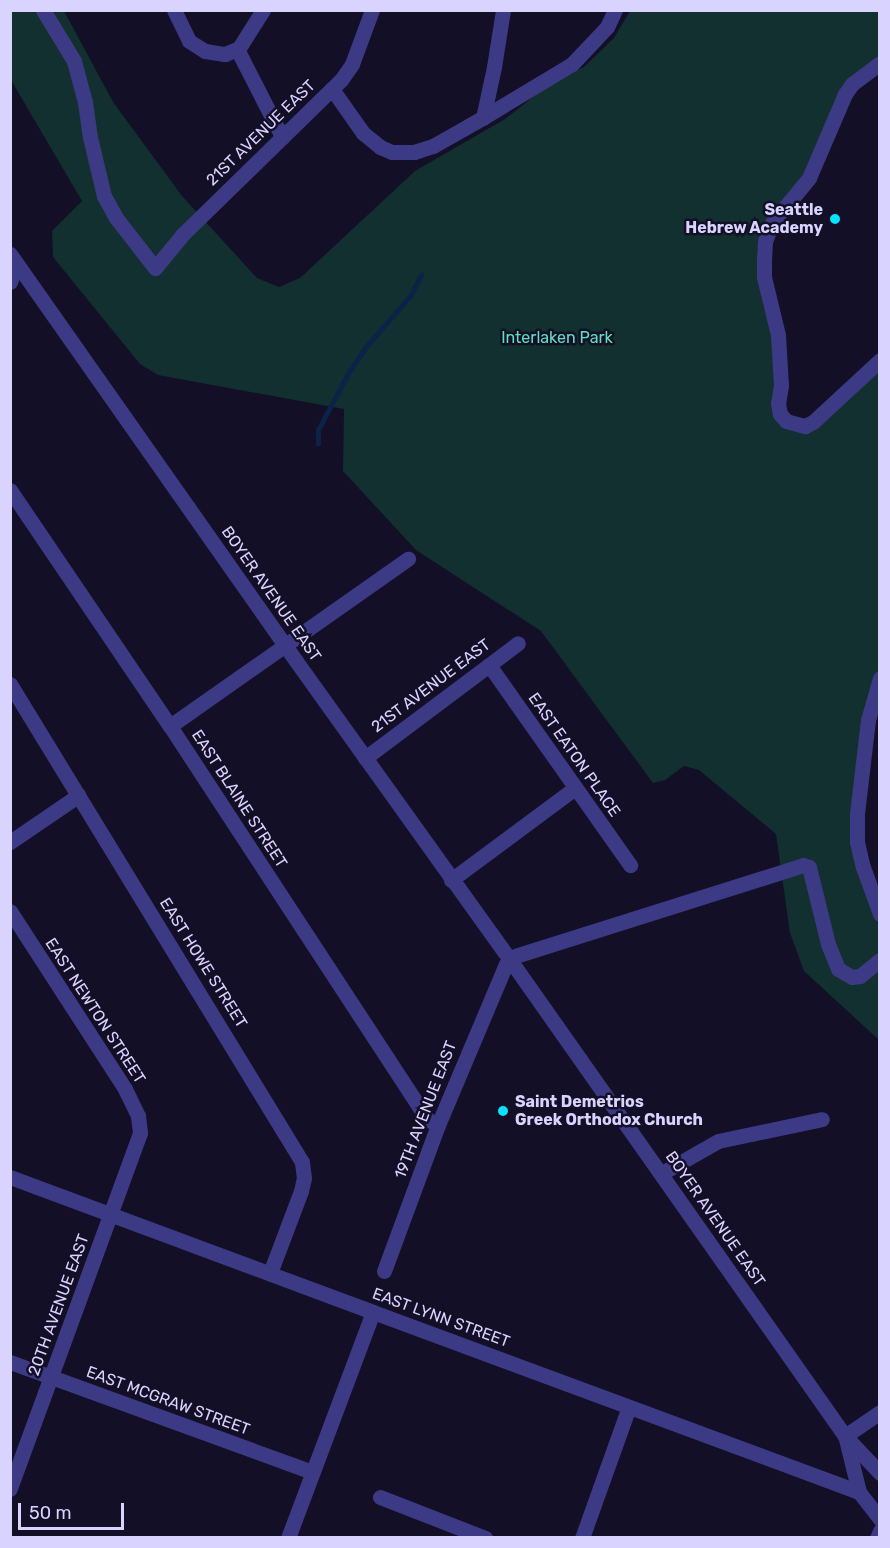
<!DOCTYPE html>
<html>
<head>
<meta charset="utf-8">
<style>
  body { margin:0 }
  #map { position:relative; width:890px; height:1548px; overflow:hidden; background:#130f26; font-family:Rubik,sans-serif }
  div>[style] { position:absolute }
  .green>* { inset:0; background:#12302f }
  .stream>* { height:4.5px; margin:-2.25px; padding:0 2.25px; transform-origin:2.25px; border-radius:2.25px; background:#0c2248 }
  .minor>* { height:15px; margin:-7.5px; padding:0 7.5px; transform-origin:7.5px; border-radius:7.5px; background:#3d3a85 }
  .tertiary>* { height:15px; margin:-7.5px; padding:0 7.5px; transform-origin:7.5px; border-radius:7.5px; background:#3d3a85 }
  .dots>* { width:16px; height:16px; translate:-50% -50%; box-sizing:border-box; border:3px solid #130f26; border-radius:50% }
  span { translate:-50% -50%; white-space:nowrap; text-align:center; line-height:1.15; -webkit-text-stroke:5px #130f26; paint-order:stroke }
  .street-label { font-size:16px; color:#d9d4ff }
  .poi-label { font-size:16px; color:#d9d4ff; font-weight:700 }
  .right { translate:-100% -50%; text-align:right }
  .left { translate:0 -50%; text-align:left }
  .park-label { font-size:16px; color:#5fe0c0 }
  .frame { position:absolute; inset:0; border:12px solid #d9d4ff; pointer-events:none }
  .scale { position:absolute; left:18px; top:1503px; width:106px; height:27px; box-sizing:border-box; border:3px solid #d9d4ff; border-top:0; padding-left:8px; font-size:18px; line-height:21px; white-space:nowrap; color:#d9d4ff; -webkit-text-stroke:4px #130f26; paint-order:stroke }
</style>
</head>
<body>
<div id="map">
  <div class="green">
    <i style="clip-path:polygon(10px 11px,64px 11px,113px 102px,182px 196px,257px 278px,279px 287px,300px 278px,415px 171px,505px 119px,548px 85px,584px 67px,614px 38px,630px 11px,879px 11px,879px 63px,863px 75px,825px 143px,765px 241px,780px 414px,804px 426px,879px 360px,879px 678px,857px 814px,879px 914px,879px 1040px,804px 971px,790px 933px,776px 834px,699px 770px,684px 766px,665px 780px,653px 783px,541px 631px,416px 550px,343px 471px,344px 409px,158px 375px,140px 364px,53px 257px,52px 231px,82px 201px,11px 80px)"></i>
  </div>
  <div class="stream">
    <i style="left:318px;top:444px;width:14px;rotate:-90deg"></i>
    <i style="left:318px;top:430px;width:66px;rotate:-61.9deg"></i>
    <i style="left:349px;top:372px;width:29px;rotate:-56deg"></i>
    <i style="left:365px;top:348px;width:69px;rotate:-49.1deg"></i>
    <i style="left:410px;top:296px;width:24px;rotate:-62deg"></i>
  </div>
  <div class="minor">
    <i style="left:43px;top:10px;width:60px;rotate:58.7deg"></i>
    <i style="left:74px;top:61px;width:42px;rotate:75deg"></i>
    <i style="left:85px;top:102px;width:35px;rotate:82deg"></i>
    <i style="left:90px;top:137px;width:61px;rotate:76.7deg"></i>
    <i style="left:104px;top:196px;width:26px;rotate:61deg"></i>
    <i style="left:117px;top:219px;width:62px;rotate:52.2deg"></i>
    <i style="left:155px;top:268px;width:44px;rotate:-50.5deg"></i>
    <i style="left:183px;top:234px;width:221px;rotate:-44.3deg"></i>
    <i style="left:341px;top:80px;width:19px;rotate:-55deg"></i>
    <i style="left:352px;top:64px;width:58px;rotate:-69.7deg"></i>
    <i style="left:174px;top:10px;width:34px;rotate:64deg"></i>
    <i style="left:189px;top:41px;width:19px;rotate:32deg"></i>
    <i style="left:205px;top:51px;width:20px;rotate:9deg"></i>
    <i style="left:225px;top:54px;width:15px;rotate:-23deg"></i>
    <i style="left:239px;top:48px;width:45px;rotate:-57.7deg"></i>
    <i style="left:237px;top:49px;width:99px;rotate:62.9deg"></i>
    <i style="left:880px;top:63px;width:35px;rotate:143deg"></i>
    <i style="left:852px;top:84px;width:12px;rotate:125deg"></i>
    <i style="left:845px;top:94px;width:91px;rotate:113.2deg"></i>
    <i style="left:809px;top:178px;width:58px;rotate:129.4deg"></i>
    <i style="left:772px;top:223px;width:19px;rotate:111deg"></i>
    <i style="left:765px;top:241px;width:19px;rotate:93deg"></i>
    <i style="left:764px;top:260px;width:17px;rotate:90deg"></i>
    <i style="left:764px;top:277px;width:60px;rotate:76.4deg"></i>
    <i style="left:778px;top:335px;width:50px;rotate:86.6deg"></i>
    <i style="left:781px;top:385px;width:18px;rotate:99deg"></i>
    <i style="left:778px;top:403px;width:11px;rotate:80deg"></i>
    <i style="left:780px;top:414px;width:9px;rotate:49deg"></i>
    <i style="left:786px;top:421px;width:20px;rotate:15deg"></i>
    <i style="left:805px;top:426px;width:9px;rotate:-27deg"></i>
    <i style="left:813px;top:422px;width:91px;rotate:-42.8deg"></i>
    <i style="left:332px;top:89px;width:54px;rotate:54.8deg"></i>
    <i style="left:363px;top:133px;width:22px;rotate:39deg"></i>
    <i style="left:380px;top:147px;width:13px;rotate:23deg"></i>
    <i style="left:392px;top:152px;width:22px"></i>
    <i style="left:414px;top:152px;width:20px;rotate:-18deg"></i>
    <i style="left:433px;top:146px;width:59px;rotate:-29.6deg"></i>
    <i style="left:484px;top:117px;width:103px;rotate:-31.1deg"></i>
    <i style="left:572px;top:64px;width:51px;rotate:-46.6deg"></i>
    <i style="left:607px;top:27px;width:19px;rotate:-65deg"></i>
    <i style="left:483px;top:118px;width:52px;rotate:-77.8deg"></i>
    <i style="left:494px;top:67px;width:58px;rotate:-81deg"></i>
    <i style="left:10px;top:282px;width:19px;rotate:-69deg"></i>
    <i style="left:10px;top:490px;width:285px;rotate:55.9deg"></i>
    <i style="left:170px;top:726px;width:471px;rotate:56.8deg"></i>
    <i style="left:428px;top:1120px;width:11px;rotate:27deg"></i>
    <i style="left:489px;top:665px;width:245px;rotate:54.8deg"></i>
    <i style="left:880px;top:678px;width:44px;rotate:105.9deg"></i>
    <i style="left:868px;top:720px;width:95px;rotate:96.7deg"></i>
    <i style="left:857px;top:814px;width:28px;rotate:90deg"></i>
    <i style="left:857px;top:842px;width:26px;rotate:77deg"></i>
    <i style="left:863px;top:867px;width:50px;rotate:70.1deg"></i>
    <i style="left:10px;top:684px;width:560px;rotate:58.58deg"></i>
    <i style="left:302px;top:1162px;width:16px;rotate:83deg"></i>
    <i style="left:304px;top:1178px;width:13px;rotate:103deg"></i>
    <i style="left:301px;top:1191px;width:88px;rotate:110.7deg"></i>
    <i style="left:170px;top:726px;width:291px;rotate:-35.1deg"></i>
    <i style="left:365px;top:758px;width:191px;rotate:-36.9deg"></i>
    <i style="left:10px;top:842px;width:83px;rotate:-34.3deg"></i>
    <i style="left:451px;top:880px;width:154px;rotate:-36.6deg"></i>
    <i style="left:10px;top:911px;width:212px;rotate:57.1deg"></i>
    <i style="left:125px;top:1089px;width:30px;rotate:64deg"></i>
    <i style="left:138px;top:1116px;width:17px;rotate:83deg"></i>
    <i style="left:140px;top:1133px;width:379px;rotate:110.1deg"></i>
    <i style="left:515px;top:956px;width:302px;rotate:-17.5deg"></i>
    <i style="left:803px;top:865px;width:6px;rotate:18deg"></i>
    <i style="left:809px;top:867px;width:79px;rotate:76.1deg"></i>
    <i style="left:828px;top:944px;width:27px;rotate:68deg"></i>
    <i style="left:838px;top:969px;width:16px;rotate:30deg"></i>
    <i style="left:852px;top:977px;width:8px;rotate:-7deg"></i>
    <i style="left:860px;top:976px;width:26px;rotate:-39deg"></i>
    <i style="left:662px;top:1173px;width:64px;rotate:-29.7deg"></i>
    <i style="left:718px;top:1141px;width:106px;rotate:-11.9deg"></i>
    <i style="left:10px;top:1177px;width:387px;rotate:20.4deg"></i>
    <i style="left:384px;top:1271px;width:156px;rotate:-69.7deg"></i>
    <i style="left:438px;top:1125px;width:175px;rotate:-67.1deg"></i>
    <i style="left:10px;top:1362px;width:322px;rotate:20deg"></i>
    <i style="left:845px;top:1436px;width:42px;rotate:-34.4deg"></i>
    <i style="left:380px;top:1497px;width:113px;rotate:21.3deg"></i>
    <i style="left:582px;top:1538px;width:139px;rotate:-70.3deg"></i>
    <i style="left:877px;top:1538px;width:8px;rotate:-67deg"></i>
  </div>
  <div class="tertiary">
    <i style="left:10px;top:254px;width:497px;rotate:54.9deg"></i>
    <i style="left:296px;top:661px;width:359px;rotate:54.4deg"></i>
    <i style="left:513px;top:964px;width:577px;rotate:54.88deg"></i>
    <i style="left:845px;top:1436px;width:51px;rotate:46.6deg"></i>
    <i style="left:846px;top:1439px;width:55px;rotate:76.2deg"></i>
    <i style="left:859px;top:1492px;width:34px;rotate:52deg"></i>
    <i style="left:288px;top:1538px;width:241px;rotate:-69.4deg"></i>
    <i style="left:373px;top:1312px;width:518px;rotate:20.32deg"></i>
  </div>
  <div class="dots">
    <i style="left:835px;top:219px;background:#00e5ff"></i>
    <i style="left:503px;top:1111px;background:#00e5ff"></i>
  </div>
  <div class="street-label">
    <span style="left:261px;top:133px;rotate:-44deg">21ST AVENUE EAST</span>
    <span style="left:271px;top:594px;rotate:55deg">BOYER AVENUE EAST</span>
    <span style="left:431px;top:686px;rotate:-37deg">21ST AVENUE EAST</span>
    <span style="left:574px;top:755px;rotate:55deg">EAST EATON PLACE</span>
    <span style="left:239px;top:799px;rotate:57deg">EAST BLAINE STREET</span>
    <span style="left:203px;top:963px;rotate:58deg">EAST HOWE STREET</span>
    <span style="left:95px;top:1011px;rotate:57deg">EAST NEWTON STREET</span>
    <span style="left:426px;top:1110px;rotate:-69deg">19TH AVENUE EAST</span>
    <span style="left:715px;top:1219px;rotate:55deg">BOYER AVENUE EAST</span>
    <span style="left:59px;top:1305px;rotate:-70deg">20TH AVENUE EAST</span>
    <span style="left:441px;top:1318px;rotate:20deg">EAST LYNN STREET</span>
    <span style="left:168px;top:1401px;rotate:20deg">EAST MCGRAW STREET</span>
  </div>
  <div class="poi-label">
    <span class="right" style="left:823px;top:219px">Seattle<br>Hebrew Academy</span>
    <span class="left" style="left:515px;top:1111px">Saint Demetrios<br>Greek Orthodox Church</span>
  </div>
  <div class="park-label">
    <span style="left:557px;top:338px">Interlaken Park</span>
  </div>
  <div class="frame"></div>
  <div class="scale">50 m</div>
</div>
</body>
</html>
